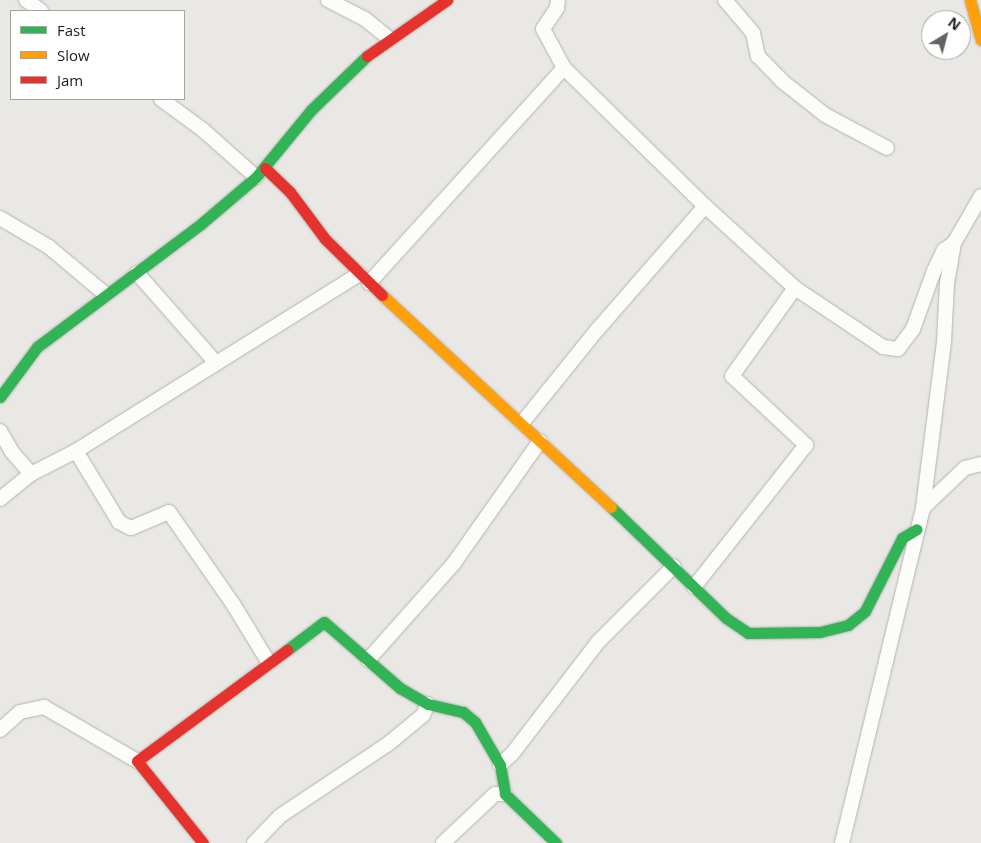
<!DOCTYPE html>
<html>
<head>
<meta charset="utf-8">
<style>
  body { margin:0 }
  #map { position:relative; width:981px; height:843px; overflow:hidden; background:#e9e8e4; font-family:"Open Sans",sans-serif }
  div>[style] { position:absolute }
  .roads { filter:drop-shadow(0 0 1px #b4b3af) drop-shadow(0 0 1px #b4b3af) }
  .street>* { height:14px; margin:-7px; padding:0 7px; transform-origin:7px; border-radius:7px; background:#fcfcfb }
  .fast>* { height:11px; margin:-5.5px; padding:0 5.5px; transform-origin:5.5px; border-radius:5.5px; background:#30b455 }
  .slow>* { height:11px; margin:-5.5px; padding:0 5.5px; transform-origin:5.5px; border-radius:5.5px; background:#ff9f0a }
  .jam>* { height:11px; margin:-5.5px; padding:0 5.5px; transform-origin:5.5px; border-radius:5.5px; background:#e5322d }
  span { translate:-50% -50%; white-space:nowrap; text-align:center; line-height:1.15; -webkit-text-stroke:4px #fff; paint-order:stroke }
  .legend { position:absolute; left:10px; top:10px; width:175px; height:90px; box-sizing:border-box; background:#fff; border:1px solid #a4a4a3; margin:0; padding:6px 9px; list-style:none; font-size:15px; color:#1c1b18 }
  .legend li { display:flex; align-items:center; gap:10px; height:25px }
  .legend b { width:25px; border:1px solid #a4a4a3 }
  .north { position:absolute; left:921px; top:10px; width:50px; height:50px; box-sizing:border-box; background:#fff; border:1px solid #a4a4a3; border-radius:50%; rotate:37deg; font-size:14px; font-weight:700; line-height:20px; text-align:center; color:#1c1b18 }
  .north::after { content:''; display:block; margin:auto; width:18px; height:22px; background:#64635f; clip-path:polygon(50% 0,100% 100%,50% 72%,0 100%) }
</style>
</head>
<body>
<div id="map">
  <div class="roads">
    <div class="street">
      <i style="left:26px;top:0;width:19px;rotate:36deg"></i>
      <i style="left:328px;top:0;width:42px;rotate:27.2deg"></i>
      <i style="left:365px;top:19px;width:32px;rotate:39deg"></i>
      <i style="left:558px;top:0;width:8px;rotate:97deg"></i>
      <i style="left:557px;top:8px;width:25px;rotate:124deg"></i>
      <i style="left:543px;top:29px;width:44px;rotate:61.7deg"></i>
      <i style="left:564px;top:68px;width:197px;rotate:44.4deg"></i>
      <i style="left:705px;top:206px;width:122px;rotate:42.3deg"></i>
      <i style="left:795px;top:288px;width:106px;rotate:33.8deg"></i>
      <i style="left:883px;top:347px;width:15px;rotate:8deg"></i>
      <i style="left:898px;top:349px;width:25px;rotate:-53deg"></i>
      <i style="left:913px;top:329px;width:62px;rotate:-70.1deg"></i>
      <i style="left:934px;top:271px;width:23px;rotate:-65deg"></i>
      <i style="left:944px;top:250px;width:12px;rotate:-35deg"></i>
      <i style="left:725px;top:0;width:43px;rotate:49.7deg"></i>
      <i style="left:753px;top:33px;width:24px;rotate:78deg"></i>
      <i style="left:758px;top:56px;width:35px;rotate:46deg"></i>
      <i style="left:782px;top:81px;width:55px;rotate:38.3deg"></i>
      <i style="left:825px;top:115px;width:70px;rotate:28deg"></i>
      <i style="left:161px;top:99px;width:52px;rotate:36.4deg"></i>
      <i style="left:203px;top:130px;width:71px;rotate:41.6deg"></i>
      <i style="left:0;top:218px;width:57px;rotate:30.6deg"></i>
      <i style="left:49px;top:247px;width:73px;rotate:40deg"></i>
      <i style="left:137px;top:273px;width:120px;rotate:48.7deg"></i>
      <i style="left:369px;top:283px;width:290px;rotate:-47.8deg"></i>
      <i style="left:522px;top:423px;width:119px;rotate:-51.1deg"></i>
      <i style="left:597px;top:330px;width:164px;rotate:-48.9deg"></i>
      <i style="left:0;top:431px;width:24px;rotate:60deg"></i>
      <i style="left:12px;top:452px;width:29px;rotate:49deg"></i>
      <i style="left:76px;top:451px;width:83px;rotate:58.8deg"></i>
      <i style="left:119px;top:522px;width:13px;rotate:27deg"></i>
      <i style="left:131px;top:528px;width:41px;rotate:-22.8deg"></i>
      <i style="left:169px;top:512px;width:112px;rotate:55.2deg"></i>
      <i style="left:233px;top:604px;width:69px;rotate:58.6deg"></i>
      <i style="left:0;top:499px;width:40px;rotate:-39deg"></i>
      <i style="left:31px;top:474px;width:51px;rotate:-27.1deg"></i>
      <i style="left:76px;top:451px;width:334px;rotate:-32deg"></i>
      <i style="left:923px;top:508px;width:58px;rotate:-43.6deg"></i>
      <i style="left:965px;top:468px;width:16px;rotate:-14deg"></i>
      <i style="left:694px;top:587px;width:181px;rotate:-51.7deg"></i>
      <i style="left:806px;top:445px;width:101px;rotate:-137deg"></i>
      <i style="left:732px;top:376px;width:108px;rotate:-54.4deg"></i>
      <i style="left:368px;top:660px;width:130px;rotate:-48.4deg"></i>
      <i style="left:454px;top:563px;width:149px;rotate:-54.8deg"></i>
      <i style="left:0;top:730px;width:27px;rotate:-42deg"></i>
      <i style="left:20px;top:712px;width:25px;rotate:-12deg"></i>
      <i style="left:44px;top:707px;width:108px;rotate:30.1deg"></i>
      <i style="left:500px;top:765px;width:16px;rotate:-43deg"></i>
      <i style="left:512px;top:754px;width:141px;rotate:-52.5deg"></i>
      <i style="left:598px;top:642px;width:107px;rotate:-45deg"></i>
      <i style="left:254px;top:843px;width:37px;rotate:-46deg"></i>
      <i style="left:280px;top:816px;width:130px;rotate:-33.7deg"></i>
      <i style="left:388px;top:744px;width:45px;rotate:-39.6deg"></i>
      <i style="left:423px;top:715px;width:12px;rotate:-66deg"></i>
      <i style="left:443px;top:843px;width:71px;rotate:-43.3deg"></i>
      <i style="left:495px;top:794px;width:10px"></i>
      <i style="left:842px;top:843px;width:345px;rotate:-76.4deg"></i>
      <i style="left:923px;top:508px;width:167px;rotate:-82.8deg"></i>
      <i style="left:944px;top:342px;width:59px;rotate:-87.1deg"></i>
      <i style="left:947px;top:283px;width:41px;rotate:-80.1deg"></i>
      <i style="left:954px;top:243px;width:54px;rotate:-60.1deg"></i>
    </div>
    <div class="fast">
      <i style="left:0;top:397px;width:62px;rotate:-53.5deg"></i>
      <i style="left:37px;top:347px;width:206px;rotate:-36.9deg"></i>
      <i style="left:202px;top:223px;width:71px;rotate:-40.4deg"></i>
      <i style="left:256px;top:177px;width:87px;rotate:-50.6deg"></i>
      <i style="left:311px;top:110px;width:78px;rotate:-44deg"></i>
      <i style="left:611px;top:507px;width:160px;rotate:44deg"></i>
      <i style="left:726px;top:618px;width:27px;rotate:34deg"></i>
      <i style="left:748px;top:633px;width:72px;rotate:-0.8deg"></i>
      <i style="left:820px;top:632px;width:29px;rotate:-14deg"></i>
      <i style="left:848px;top:625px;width:22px;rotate:-39deg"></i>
      <i style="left:865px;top:611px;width:82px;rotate:-63.1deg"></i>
      <i style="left:902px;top:538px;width:17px;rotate:-31deg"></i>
      <i style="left:287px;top:650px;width:46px;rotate:-37.1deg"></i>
      <i style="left:324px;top:622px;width:101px;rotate:41deg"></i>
      <i style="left:400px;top:688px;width:32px;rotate:30deg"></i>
      <i style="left:428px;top:704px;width:36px;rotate:13deg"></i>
      <i style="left:463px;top:712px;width:16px;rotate:40deg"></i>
      <i style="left:475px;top:722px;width:50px;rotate:59.8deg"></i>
      <i style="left:500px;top:765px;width:29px;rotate:80deg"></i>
      <i style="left:505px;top:794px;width:71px;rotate:43.9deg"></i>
    </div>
    <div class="slow">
      <i style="left:970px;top:0;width:41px;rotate:74.6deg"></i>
      <i style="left:382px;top:295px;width:312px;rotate:42.8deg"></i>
    </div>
    <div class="jam">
      <i style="left:367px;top:56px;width:98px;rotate:-35deg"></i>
      <i style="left:265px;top:168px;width:35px;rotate:44deg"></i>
      <i style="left:290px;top:192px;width:59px;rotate:53.3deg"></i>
      <i style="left:325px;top:239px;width:80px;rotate:44.5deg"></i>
      <i style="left:203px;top:843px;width:105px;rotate:-128.8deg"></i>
      <i style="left:137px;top:761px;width:187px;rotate:-36.5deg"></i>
    </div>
  </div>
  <ul class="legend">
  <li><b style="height:6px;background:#30b455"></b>Fast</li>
  <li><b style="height:6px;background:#ff9f0a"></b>Slow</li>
  <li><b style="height:6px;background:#e5322d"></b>Jam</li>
  </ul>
  <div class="north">N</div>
</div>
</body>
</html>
